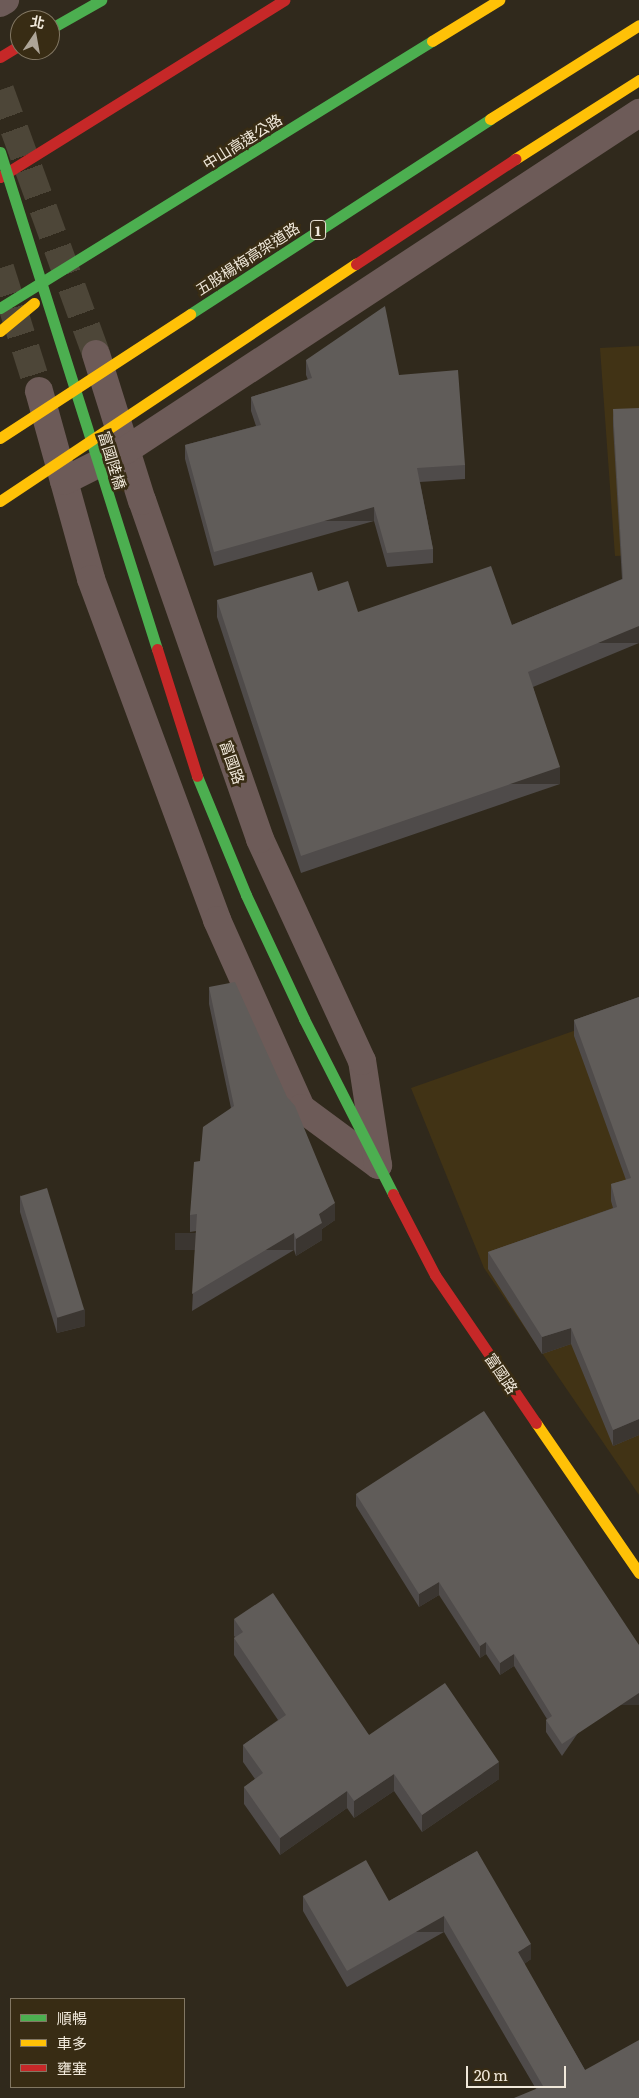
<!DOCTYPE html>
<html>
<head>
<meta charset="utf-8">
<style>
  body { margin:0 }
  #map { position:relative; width:639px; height:2098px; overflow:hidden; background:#30291c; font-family:Literata,"Noto Sans TC",serif }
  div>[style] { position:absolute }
  .built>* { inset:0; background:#413315 }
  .street-tunnel>* { height:28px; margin-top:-14px; transform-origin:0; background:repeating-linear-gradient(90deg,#4d4638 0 28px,transparent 0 42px) }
  .street>* { height:28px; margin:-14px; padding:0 14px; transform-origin:14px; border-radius:14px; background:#6d5b58 }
  .fast>* { height:11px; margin:-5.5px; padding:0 5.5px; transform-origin:5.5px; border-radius:5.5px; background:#4caf50 }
  .slow>* { height:11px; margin:-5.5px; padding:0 5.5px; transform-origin:5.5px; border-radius:5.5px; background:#ffc107 }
  .jam>* { height:11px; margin:-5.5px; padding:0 5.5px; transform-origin:5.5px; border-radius:5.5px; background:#c62828 }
  .fast-bridge>* { height:11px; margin:-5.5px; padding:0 5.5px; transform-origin:5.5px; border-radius:5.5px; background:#4caf50 }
  .slow-bridge>* { height:11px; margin:-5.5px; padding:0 5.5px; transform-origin:5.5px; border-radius:5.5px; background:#ffc107 }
  .jam-bridge>* { height:11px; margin:-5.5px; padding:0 5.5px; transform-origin:5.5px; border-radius:5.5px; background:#c62828 }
  .wall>* { inset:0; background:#4f4b4a }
  .shaded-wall>* { inset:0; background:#3b3631; transform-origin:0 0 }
  .building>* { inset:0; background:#605c59; transform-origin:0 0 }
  span { translate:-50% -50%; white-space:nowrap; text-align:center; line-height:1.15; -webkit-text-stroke:5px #382c14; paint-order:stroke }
  .shield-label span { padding:1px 4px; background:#382c14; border:1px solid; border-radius:4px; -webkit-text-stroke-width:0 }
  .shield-label { font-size:14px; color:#f0e8da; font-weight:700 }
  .street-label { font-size:15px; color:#f0e8da }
  .legend { position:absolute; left:10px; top:1998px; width:175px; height:90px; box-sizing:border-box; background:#382c14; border:1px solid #827763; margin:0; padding:6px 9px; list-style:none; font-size:15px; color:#f0e8da }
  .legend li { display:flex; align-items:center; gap:10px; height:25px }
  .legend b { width:25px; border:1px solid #827763 }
  .north { position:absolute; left:10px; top:10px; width:50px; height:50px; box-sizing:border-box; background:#382c14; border:1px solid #827763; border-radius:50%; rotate:12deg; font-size:14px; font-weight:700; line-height:20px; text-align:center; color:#f0e8da }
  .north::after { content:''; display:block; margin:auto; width:18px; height:22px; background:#ada598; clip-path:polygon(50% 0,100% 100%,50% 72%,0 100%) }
  .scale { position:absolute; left:466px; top:2066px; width:100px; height:22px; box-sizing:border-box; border:2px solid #f0e8da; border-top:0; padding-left:6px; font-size:15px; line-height:18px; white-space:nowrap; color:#f0e8da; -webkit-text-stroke:4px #382c14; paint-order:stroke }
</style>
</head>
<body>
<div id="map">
  <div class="built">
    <i style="clip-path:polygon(639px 346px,639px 555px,615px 556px,600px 348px)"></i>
    <i style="clip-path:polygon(639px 1008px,639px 1495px,484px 1268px,411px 1088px)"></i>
  </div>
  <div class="street-tunnel">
    <i style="left:0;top:90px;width:281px;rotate:70deg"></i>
    <i style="left:0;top:268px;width:129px;rotate:72.4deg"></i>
  </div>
  <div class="street">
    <i style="left:0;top:3px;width:6px;rotate:-31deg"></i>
    <i style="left:39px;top:391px;width:195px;rotate:74.5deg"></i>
    <i style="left:91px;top:579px;width:364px;rotate:69.7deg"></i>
    <i style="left:217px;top:920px;width:206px;rotate:65.9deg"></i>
    <i style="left:301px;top:1108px;width:96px;rotate:36.5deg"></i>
    <i style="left:378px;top:1165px;width:105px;rotate:-98.7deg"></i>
    <i style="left:362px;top:1061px;width:244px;rotate:-114.7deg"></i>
    <i style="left:260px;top:839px;width:358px;rotate:-109.2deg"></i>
    <i style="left:142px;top:501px;width:154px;rotate:-107.4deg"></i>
    <i style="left:64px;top:481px;width:69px;rotate:-26.6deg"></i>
    <i style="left:126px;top:450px;width:614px;rotate:-33.3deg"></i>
  </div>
  <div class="fast">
    <i style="left:50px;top:29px;width:59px;rotate:-29.6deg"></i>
    <i style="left:0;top:308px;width:508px;rotate:-31.72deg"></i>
    <i style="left:197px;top:776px;width:129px;rotate:67.6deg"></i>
    <i style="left:246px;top:895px;width:137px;rotate:64.9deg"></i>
    <i style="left:304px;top:1019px;width:196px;rotate:63deg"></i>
  </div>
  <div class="slow">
    <i style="left:432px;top:41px;width:79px;rotate:-31.5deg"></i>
    <i style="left:0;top:331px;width:44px;rotate:-39.5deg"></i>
    <i style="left:536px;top:1423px;width:182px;rotate:55.5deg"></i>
  </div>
  <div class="jam">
    <i style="left:0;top:57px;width:23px;rotate:-31deg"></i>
    <i style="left:0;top:177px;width:335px;rotate:-31.9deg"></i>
    <i style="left:393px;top:1194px;width:91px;rotate:62.6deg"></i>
    <i style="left:435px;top:1275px;width:179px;rotate:55.7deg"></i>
  </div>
  <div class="fast-bridge">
    <i style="left:0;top:152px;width:521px;rotate:72.47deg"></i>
    <i style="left:190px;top:314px;width:358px;rotate:-33deg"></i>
  </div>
  <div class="slow-bridge">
    <i style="left:490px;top:119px;width:176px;rotate:-32.2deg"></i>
    <i style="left:515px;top:159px;width:147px;rotate:-32.5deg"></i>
    <i style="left:0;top:438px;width:227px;rotate:-33.1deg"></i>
    <i style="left:0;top:501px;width:428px;rotate:-33.7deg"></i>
  </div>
  <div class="jam-bridge">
    <i style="left:356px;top:264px;width:191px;rotate:-33.4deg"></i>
    <i style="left:157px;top:649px;width:133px;rotate:72.5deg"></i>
  </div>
  <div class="wall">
    <i style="clip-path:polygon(306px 360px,399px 375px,465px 465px,465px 479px,420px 482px,433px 549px,433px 563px,387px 567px,374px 521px,214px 566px,185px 459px,185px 445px,256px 426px,251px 411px,251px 397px,308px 380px,306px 375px)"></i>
    <i style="clip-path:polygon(613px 409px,639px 643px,533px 687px,560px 784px,301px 873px,217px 617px,217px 600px,318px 591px,358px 612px,512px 625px,622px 579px,613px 426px)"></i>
    <i style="clip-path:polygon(209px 987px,335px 1220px,322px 1229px,322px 1240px,296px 1256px,294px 1250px,192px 1311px,196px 1231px,190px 1232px,190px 1215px,200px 1161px,231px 1108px,209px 1004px)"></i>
    <i style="clip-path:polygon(639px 997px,639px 1435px,613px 1446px,571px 1344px,542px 1354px,488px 1269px,488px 1252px,613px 1208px,611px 1201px,611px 1184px,626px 1180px,574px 1036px,574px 1020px)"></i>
    <i style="clip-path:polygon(20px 1195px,85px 1326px,57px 1333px,20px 1212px)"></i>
    <i style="clip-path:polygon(356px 1494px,639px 1645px,562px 1756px,546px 1732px,546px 1720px,547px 1719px,514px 1666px,500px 1675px,486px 1654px,480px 1658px,439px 1595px,419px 1607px,356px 1506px)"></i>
    <i style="clip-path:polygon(234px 1619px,369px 1735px,499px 1779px,422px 1832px,394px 1791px,354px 1818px,347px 1808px,280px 1855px,244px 1804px,244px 1787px,255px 1779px,243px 1762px,243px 1745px,278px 1720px,234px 1655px,234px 1638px,235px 1637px,234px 1636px)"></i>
    <i style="clip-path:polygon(477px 1851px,531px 1959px,524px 1964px,585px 2070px,639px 2098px,536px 2089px,444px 1932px,347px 1987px,303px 1911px,303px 1896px,389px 1901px)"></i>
  </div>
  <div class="shaded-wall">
    <i style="left:374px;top:507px;width:14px;height:166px;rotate:90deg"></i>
    <i style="left:639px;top:626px;width:17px;height:120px;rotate:90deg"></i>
    <i style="left:560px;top:767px;width:17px;height:274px;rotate:90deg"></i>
    <i style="clip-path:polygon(335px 1203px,335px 1220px,322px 1229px,322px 1240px,296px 1256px,296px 1239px,319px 1214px)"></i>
    <i style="left:294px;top:1233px;width:17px;height:119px;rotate:90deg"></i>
    <i style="clip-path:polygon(85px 1309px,85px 1326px,57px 1333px,57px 1316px)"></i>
    <i style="clip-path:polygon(571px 1328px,571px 1344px,542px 1354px,542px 1337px)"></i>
    <i style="clip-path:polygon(639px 1419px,639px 1435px,613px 1446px,613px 1430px)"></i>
    <i style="clip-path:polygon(439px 1582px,439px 1595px,419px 1607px,419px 1594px)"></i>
    <i style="clip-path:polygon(486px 1642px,486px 1654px,480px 1658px,480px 1646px)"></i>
    <i style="clip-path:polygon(514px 1654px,514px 1666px,500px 1675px,500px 1663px)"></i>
    <i style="left:639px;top:1693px;width:12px;height:92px;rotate:90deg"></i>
    <i style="clip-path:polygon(499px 1762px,499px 1779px,422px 1832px,422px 1815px)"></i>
    <i style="clip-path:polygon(394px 1774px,394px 1791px,354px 1818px,354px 1801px)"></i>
    <i style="clip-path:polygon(347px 1791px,347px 1808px,280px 1855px,280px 1838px)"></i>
    <i style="left:444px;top:1916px;width:16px;height:112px;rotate:90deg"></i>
    <i style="clip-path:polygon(531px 1944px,531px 1959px,518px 1968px,518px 1952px)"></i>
  </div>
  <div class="building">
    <i style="clip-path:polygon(385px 306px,399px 375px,458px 370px,465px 465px,417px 468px,433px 549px,387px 553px,374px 507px,214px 552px,185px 445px,261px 425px,251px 397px,312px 378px,306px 360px)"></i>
    <i style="clip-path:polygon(639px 408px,639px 626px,528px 672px,560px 767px,301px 856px,217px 600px,312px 572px,318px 591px,348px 581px,358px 612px,491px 566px,512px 625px,623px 579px,613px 409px)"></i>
    <i style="clip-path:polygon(235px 982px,287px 1097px,295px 1106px,335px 1203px,319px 1214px,322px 1223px,296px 1239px,294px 1233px,192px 1294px,197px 1214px,190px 1215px,194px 1162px,200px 1161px,203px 1127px,234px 1106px,209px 987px)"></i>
    <i style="clip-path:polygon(639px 997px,639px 1419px,613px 1430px,571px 1328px,542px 1337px,488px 1252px,617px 1207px,611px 1184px,631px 1178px,574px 1020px)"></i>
    <i style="left:47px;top:1188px;width:127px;height:28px;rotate:73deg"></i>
    <i style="clip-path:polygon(484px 1411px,639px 1645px,639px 1693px,562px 1744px,546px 1720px,552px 1716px,514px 1654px,500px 1663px,486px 1642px,480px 1646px,439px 1582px,419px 1594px,356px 1494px)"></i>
    <i style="clip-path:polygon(273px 1593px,369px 1735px,445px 1683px,499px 1762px,422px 1815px,394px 1774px,354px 1801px,347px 1791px,280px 1838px,244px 1787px,263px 1773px,243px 1745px,286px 1715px,234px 1638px,243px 1632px,234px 1619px)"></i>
    <i style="clip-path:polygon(477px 1851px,531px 1944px,518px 1952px,585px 2070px,639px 2040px,639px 2098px,514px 2098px,543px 2086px,444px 1916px,347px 1971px,303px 1896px,366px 1860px,389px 1901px)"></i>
  </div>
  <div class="shield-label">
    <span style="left:318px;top:230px">1</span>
  </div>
  <div class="street-label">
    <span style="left:242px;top:141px;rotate:-32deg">中山高速公路</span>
    <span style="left:247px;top:258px;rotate:-33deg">五股楊梅高架道路</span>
    <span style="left:113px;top:460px;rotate:73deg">富國陸橋</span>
    <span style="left:233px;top:762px;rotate:71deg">富國路</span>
    <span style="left:502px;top:1373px;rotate:56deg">富國路</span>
  </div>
  <ul class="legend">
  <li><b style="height:6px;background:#4caf50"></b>順暢</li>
  <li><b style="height:6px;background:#ffc107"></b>車多</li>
  <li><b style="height:6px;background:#c62828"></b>壅塞</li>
  </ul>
  <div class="north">北</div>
  <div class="scale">20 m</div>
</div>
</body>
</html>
